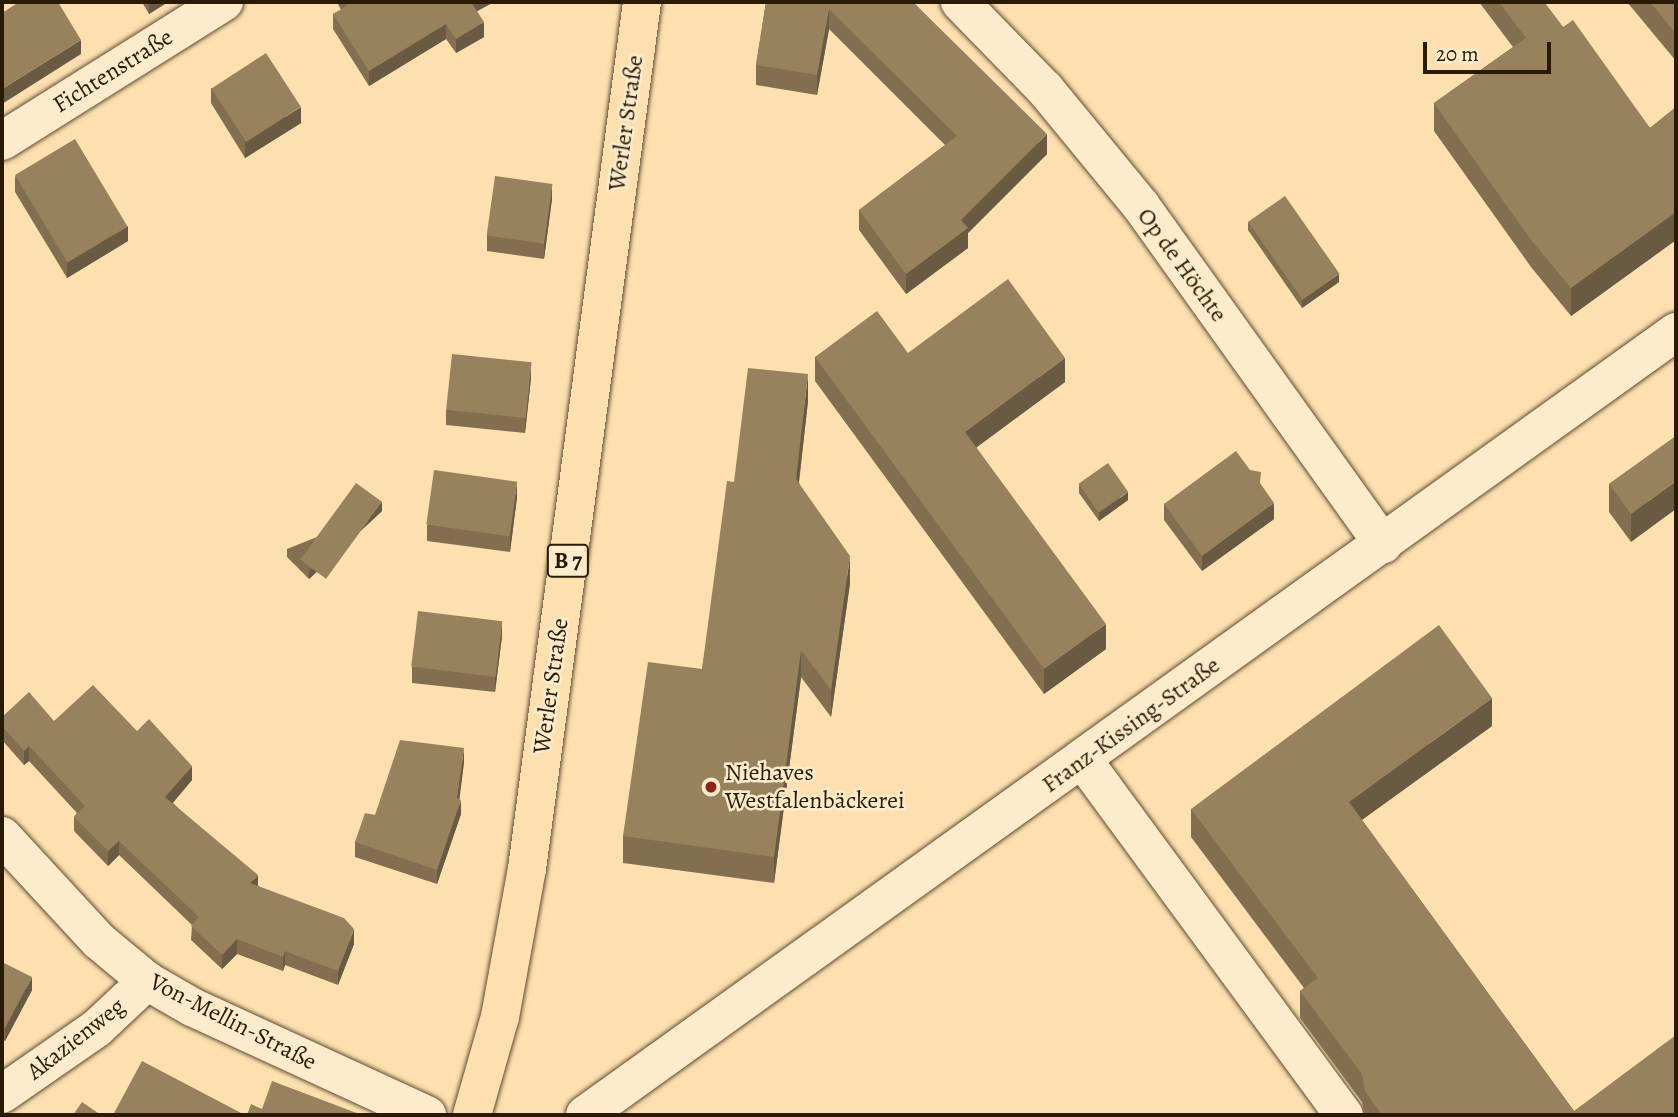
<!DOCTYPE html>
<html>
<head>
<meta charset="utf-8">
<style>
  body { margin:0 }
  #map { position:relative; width:1678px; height:1117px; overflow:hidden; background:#fde0b0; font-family:Alegreya,serif }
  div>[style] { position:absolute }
  .roads { filter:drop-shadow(0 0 2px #5f4c2f) drop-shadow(0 0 2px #5f4c2f) }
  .minor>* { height:38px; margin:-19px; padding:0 19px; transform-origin:19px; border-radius:19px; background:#feebcc }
  .major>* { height:38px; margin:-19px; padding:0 19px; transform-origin:19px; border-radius:19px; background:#fde0b0 }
  .wall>* { inset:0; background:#836f50 }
  .shaded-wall>* { inset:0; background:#6a5a41 }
  .building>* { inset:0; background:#98815d; transform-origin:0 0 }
  .dots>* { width:19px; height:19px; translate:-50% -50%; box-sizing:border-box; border:4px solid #feebcc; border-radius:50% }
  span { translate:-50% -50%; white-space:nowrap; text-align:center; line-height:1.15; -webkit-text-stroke:5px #feebcc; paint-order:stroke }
  .shield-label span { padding:2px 5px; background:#feebcc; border:2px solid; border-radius:5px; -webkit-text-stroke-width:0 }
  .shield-label { font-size:23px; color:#2a1a04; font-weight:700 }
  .street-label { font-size:24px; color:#2a1a04 }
  .poi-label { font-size:24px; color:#2a1a04 }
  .left { translate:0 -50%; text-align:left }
  .frame { position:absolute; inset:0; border:4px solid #2a1a04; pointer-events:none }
  .scale { position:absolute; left:1423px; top:42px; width:128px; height:32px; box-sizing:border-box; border:4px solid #2a1a04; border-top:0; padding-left:9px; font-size:21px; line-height:24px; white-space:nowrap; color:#2a1a04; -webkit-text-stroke:5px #feebcc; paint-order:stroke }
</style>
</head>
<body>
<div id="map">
  <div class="roads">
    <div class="minor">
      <i style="left:960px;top:2px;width:122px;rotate:45.7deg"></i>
      <i style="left:1045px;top:89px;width:151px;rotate:50.6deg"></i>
      <i style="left:1141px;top:206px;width:416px;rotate:54.4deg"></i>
      <i style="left:2px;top:141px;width:262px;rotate:-32.1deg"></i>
      <i style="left:1083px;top:760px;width:441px;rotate:53.7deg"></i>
      <i style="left:2px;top:836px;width:143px;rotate:47.3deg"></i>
      <i style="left:99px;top:941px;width:62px;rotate:39.8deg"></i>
      <i style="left:147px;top:981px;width:52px;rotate:30deg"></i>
      <i style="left:192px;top:1007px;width:259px;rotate:24.7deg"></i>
      <i style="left:2px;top:1094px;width:116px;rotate:-34.8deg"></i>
      <i style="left:97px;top:1028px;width:69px;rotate:-43.2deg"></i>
      <i style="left:585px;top:1115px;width:1343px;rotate:-35.67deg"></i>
    </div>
    <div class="major">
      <i style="left:472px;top:1115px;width:102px;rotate:-74.1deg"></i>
      <i style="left:500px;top:1017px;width:150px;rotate:-79.7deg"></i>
      <i style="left:527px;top:869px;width:875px;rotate:-82.44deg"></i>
    </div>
  </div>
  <div class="wall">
    <i style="clip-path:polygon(142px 2px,168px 2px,149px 14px)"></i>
    <i style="clip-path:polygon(337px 2px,494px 2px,477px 11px,484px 37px,456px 53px,446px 39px,369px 86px,333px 29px,333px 14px,341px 10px)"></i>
    <i style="clip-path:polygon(766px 2px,913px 2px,1047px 154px,968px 233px,968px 248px,906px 294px,859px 230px,859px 210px,945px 145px,829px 29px,817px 95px,756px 85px,756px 65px)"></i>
    <i style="clip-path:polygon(1479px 2px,1544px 2px,1563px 27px,1650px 128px,1676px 107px,1676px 240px,1571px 316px,1531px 267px,1434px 131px,1434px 103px,1513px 47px)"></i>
    <i style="clip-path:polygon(1627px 2px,1676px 2px,1676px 61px)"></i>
    <i style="clip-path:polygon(211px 88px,301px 123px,245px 158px,211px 103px)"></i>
    <i style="clip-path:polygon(15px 176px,128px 241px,67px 278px,15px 192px)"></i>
    <i style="clip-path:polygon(552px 199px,544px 259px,487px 251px,487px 235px)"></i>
    <i style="clip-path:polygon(1248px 222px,1339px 282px,1302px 308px,1248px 230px)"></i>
    <i style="clip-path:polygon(908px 353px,1065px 382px,976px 447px,1106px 649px,1044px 694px,815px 381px,815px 357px)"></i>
    <i style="clip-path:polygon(531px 378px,525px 433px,446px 425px,446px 410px)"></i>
    <i style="clip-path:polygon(808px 401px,799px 483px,850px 583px,831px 717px,801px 677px,774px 883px,623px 863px,623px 836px,702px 669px,734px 482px)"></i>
    <i style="clip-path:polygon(1676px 436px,1631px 542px,1609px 512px,1609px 484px)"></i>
    <i style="clip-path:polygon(1079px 485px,1128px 500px,1099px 521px,1079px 493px)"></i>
    <i style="clip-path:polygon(1261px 485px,1274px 519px,1202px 571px,1164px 520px,1164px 504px)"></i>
    <i style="clip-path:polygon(517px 497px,510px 552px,427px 541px,427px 525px)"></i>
    <i style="clip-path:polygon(382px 511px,309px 579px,287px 557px,287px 549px)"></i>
    <i style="clip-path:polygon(502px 636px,495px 692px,412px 683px,412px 667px)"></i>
    <i style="clip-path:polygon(2px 717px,54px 721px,137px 731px,192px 780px,173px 803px,258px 886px,354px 944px,338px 985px,285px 965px,283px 971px,237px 954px,222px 969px,191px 940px,192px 925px,119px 855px,108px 866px,74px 831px,74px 817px,77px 813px,29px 761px,24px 765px,2px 740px)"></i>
    <i style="clip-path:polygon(1492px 726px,1362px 820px,1574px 1111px,1676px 1115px,1364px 1115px,1362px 1102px,1300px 1018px,1300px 991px,1304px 988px,1191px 837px,1191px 809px)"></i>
    <i style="clip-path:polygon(464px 762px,459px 799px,461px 814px,437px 884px,355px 857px,355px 842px,375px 815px)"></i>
    <i style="clip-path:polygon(2px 962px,32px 990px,5px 1041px,2px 1040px)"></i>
  </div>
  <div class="shaded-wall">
    <i style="clip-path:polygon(149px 2px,168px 2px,149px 14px)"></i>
    <i style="clip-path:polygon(470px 2px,494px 2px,470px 15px)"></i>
    <i style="clip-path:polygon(829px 9px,829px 29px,817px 95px,817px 75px)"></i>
    <i style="clip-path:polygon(484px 22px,484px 37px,456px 53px,456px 39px)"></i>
    <i style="clip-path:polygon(446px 24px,446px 39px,369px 86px,369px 71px)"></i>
    <i style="clip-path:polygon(81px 40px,81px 54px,2px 104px,2px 89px)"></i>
    <i style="clip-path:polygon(301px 107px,301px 123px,245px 158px,245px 142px)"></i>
    <i style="clip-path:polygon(1047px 134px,1047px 154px,968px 233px,968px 248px,906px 294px,906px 274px)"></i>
    <i style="clip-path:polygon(552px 184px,552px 199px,544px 259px,544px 243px)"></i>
    <i style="clip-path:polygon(1676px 212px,1676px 240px,1571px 316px,1571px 288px)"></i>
    <i style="clip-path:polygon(128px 226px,128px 241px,67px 278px,67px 262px)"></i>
    <i style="clip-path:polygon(1339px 274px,1339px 282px,1302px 308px,1302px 300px)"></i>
    <i style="clip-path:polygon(1065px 358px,1065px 382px,965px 456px,965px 432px)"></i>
    <i style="clip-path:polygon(531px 363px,531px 378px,525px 433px,525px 418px)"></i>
    <i style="clip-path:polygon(808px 374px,808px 401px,796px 506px,796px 479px)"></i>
    <i style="clip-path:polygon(517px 481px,517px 497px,510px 552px,510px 536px)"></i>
    <i style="clip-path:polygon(1676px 481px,1676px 509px,1631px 542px,1631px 514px)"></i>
    <i style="clip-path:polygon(1128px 492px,1128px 500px,1099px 521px,1099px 513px)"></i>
    <i style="clip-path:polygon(382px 502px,382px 511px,309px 579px,309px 571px)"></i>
    <i style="clip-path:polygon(1274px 503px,1274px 519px,1202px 571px,1202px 556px)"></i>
    <i style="clip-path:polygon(850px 556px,850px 583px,831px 717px,831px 690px)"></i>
    <i style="clip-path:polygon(502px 621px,502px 636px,495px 692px,495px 677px)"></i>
    <i style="clip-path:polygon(1106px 624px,1106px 649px,1044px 694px,1044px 669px)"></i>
    <i style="clip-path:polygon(801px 650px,801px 677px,774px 883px,774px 857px)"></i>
    <i style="clip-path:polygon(1492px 698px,1492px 726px,1349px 829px,1349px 802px)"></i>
    <i style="clip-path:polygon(29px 746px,29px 761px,24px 765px,24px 751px)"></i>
    <i style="clip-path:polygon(464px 748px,464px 762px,458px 811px,461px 800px,461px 814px,437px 884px,437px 870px,457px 798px)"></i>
    <i style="clip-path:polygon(192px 766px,192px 780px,165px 811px,165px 797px)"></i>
    <i style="clip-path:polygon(119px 841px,119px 855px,108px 866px,108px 851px)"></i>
    <i style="clip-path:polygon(258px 875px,258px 889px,250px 883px)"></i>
    <i style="clip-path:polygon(354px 929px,354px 944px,338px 985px,338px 971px)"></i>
    <i style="clip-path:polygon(237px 939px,237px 954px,222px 969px,222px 955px)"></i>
    <i style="clip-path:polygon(285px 951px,285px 965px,283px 971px,283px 957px)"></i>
    <i style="clip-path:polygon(32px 977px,32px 990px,5px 1041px,5px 1028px)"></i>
  </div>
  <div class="building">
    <i style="clip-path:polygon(19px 2px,58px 2px,81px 40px,2px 89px,2px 13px)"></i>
    <i style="clip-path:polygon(345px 2px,471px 2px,484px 22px,456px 39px,446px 24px,369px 71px,333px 14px,347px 6px)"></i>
    <i style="clip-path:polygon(766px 2px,913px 2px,1047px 134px,961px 220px,968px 228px,906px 274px,859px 210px,957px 136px,829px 9px,817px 75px,756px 65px)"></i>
    <i style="clip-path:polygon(1499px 2px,1544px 2px,1563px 27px,1573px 20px,1650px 128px,1676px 107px,1676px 158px,1674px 160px,1676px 164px,1676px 212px,1571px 288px,1531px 240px,1434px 103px,1526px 38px)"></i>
    <i style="clip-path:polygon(1650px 2px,1676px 2px,1676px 34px)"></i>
    <i style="left:266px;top:53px;width:64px;height:65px;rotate:57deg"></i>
    <i style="left:75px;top:139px;width:102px;height:70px;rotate:59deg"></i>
    <i style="left:495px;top:176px;width:58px;height:60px;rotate:8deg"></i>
    <i style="left:1285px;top:196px;width:95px;height:45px;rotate:55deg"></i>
    <i style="clip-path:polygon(1008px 279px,1065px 358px,965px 432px,1106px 624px,1044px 669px,815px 357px,877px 311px,908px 353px)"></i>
    <i style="left:452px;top:354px;width:80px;height:56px;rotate:6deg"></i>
    <i style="clip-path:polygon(748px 368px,808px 374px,796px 479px,850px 556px,831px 690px,801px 650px,774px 857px,623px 836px,648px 662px,702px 669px,727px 481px,734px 482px)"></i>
    <i style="clip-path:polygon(1676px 436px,1676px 481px,1631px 514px,1609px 484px)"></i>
    <i style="clip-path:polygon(1236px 451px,1250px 470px,1261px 472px,1260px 483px,1274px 503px,1202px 556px,1164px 504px)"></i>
    <i style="left:1108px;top:463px;width:35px;height:36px;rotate:55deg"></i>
    <i style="left:434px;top:470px;width:84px;height:55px;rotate:8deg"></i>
    <i style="left:356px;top:483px;width:32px;height:95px;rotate:36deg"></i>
    <i style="left:418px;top:611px;width:85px;height:56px;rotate:7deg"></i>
    <i style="clip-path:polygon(1439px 625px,1492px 698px,1349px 802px,1574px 1111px,1676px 1035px,1676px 1115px,1382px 1115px,1365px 1091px,1362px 1074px,1300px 991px,1318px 978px,1191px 809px)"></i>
    <i style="clip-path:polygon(93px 685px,137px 731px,149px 719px,192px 766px,165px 797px,258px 875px,250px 883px,344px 918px,354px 929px,338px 971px,285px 951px,283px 957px,237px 939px,222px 955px,191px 926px,199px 917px,119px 841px,108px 851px,74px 817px,85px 806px,29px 746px,24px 751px,2px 726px,2px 717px,29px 692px,54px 721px)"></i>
    <i style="clip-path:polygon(400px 740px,464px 748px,457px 798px,461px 800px,437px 870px,355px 842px,365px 813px,375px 815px)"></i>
    <i style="clip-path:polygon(2px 962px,32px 977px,5px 1028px,2px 1027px)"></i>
    <i style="clip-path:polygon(142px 1061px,245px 1115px,113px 1115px)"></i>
    <i style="clip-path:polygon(272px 1081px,362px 1115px,247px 1115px,251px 1104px,262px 1109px)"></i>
    <i style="clip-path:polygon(82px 1102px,101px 1115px,73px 1115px)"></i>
  </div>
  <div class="dots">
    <i style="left:711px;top:787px;background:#8f2418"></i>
  </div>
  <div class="shield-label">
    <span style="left:568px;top:561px">B 7</span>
  </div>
  <div class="street-label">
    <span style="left:113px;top:71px;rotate:-32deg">Fichtenstraße</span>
    <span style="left:626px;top:123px;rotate:-82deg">Werler Straße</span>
    <span style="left:1182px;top:265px;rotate:54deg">Op de Höchte</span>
    <span style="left:551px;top:686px;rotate:-82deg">Werler Straße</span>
    <span style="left:1131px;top:725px;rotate:-36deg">Franz-Kissing-Straße</span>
    <span style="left:233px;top:1022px;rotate:27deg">Von-Mellin-Straße</span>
    <span style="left:76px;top:1039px;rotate:-38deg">Akazienweg</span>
  </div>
  <div class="poi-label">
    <span class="left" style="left:725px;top:787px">Niehaves<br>Westfalenbäckerei</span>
  </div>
  <div class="frame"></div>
  <div class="scale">20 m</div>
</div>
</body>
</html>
